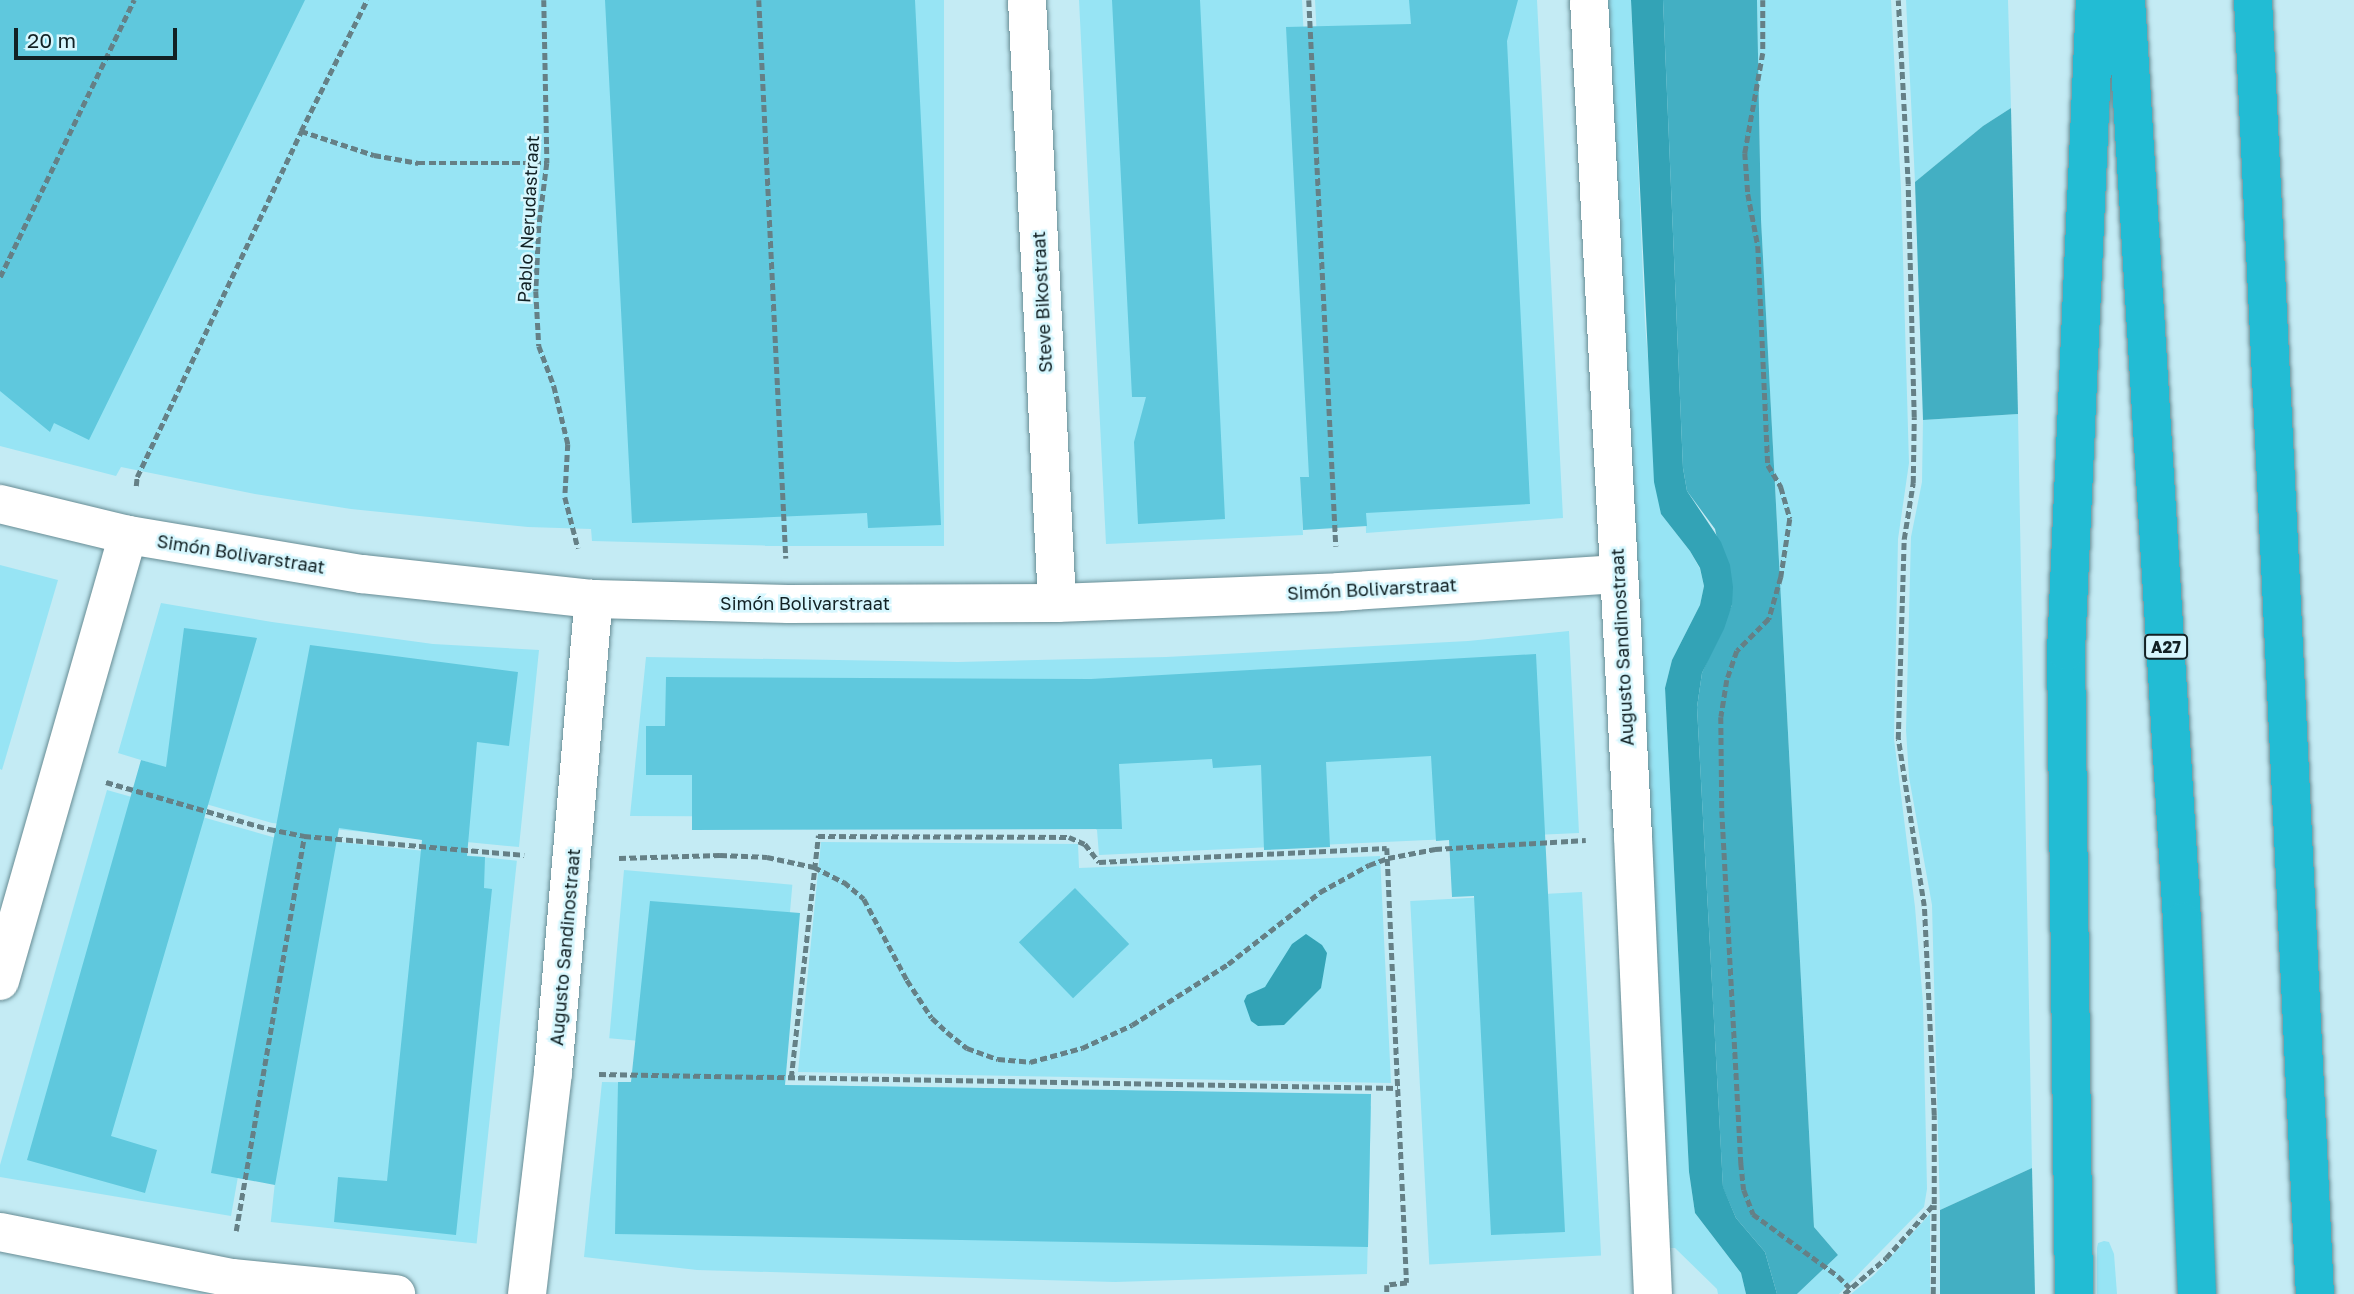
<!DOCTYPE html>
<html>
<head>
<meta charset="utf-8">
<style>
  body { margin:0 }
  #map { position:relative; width:2354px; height:1294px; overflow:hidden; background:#c4ebf4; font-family:"Golos Text",sans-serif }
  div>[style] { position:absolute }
  .green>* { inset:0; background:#97e4f4; transform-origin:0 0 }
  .forest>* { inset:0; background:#43afc3 }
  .water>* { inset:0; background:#33a3b6 }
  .building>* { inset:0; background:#5fc8dd; transform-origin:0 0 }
  .path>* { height:4.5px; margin-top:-2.25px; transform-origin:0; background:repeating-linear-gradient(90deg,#658086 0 7px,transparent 0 10.5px) }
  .roads { filter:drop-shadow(0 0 2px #678c94) drop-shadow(0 0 2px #678c94) }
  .minor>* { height:38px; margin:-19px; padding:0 19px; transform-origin:19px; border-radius:19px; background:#fff }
  .motorway>* { height:38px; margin:-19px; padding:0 19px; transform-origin:19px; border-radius:19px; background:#22bcd4 }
  span { translate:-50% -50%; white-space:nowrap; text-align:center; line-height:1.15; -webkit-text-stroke:5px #d7f7fe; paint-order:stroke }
  .shield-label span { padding:2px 5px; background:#d7f7fe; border:2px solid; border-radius:5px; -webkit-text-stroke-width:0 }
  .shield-label { font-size:16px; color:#122124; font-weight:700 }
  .street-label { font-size:18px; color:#122124 }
  .scale { position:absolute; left:14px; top:28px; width:163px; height:32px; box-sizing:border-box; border:4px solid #122124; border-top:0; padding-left:9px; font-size:21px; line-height:24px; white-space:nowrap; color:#122124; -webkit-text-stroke:5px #d7f7fe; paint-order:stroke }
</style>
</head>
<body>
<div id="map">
  <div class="green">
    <i style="clip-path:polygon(140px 0,752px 0,779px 546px,592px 541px,591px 529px,528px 527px,351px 509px,255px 494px,121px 467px,116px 476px,0 446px,0 288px)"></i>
    <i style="left:765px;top:0;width:179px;height:546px"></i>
    <i style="clip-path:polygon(1079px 0,1302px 0,1326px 476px,1300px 478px,1303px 535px,1106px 544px)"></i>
    <i style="clip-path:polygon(1315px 0,1537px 0,1563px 518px,1366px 533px,1365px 474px,1326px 210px)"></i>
    <i style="clip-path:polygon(1605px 0,1631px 0,1645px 323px,1661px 514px,1690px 551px,1700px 569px,1704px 586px,1700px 605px,1672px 660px,1665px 688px,1689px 1172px,1695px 1213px,1741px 1273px,1746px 1294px,1718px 1294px,1717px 1289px,1675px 1248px,1666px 1248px)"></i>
    <i style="clip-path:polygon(1757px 0,1891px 0,1901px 189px,1909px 463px,1898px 539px,1894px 739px,1915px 907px,1923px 1003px,1927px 1189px,1924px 1207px,1839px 1294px,1797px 1294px,1838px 1255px,1814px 1227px,1761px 219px)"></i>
    <i style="clip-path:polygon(1906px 0,2008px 0,2011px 108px,1983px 126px,1915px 182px)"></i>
    <i style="clip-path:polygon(2018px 414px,2032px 1168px,1940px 1210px,1932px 905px,1909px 777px,1906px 730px,1911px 537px,1922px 482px,1923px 420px)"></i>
    <i style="clip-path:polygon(0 565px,58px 580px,2px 770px,0 769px)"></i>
    <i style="clip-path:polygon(161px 603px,272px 622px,433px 644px,539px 650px,519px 847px,272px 823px,161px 791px,167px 768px,118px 753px)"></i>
    <i style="clip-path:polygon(1569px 631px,1579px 833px,1099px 855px,1097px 830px,1084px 818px,630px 816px,646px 657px,958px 662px,1166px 657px,1468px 641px)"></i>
    <i style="clip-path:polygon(107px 790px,297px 844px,231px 1216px,0 1177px,0 1165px)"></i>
    <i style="left:311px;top:839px;width:207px;height:385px;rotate:6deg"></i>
    <i style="clip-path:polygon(821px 842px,1078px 844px,1079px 868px,1380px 856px,1391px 1083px,798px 1072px)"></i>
    <i style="left:624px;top:870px;width:169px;height:169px;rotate:5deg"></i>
    <i style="left:1582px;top:892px;width:364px;height:172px;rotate:87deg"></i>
    <i style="clip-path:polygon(602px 1082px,1121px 1090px,1371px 1106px,1367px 1274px,1115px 1282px,697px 1270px,584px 1257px)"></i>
    <i style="clip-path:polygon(1930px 1214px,1930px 1294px,1851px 1294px,1874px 1275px)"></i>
    <i style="clip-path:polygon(2104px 1241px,2109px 1242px,2114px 1254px,2117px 1294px,2097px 1294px,2097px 1248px,2098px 1243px)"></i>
  </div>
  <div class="forest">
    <i style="clip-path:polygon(1663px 0,1757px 0,1761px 219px,1814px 1227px,1838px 1255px,1797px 1294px,1777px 1294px,1765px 1252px,1736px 1218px,1723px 1188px,1697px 707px,1702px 673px,1732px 605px,1715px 529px,1687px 491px,1683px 468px)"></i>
    <i style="clip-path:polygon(2011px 108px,2018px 414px,1923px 420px,1915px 182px,1983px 126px)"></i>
    <i style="clip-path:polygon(2032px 1168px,2035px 1294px,1940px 1294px,1940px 1210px)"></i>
  </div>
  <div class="water">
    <i style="clip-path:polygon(1631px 0,1663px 0,1683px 468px,1687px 491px,1721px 542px,1730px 565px,1733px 587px,1732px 605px,1724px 629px,1702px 673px,1697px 707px,1723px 1187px,1736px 1218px,1765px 1252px,1777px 1294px,1746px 1294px,1741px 1273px,1695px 1213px,1689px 1172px,1665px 688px,1672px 660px,1700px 605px,1704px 586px,1700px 568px,1690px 551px,1661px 514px,1654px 482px)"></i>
    <i style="clip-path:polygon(1306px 934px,1322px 945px,1327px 953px,1321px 988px,1284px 1025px,1258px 1026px,1251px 1021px,1244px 1001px,1247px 995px,1265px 987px,1292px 944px)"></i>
  </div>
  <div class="building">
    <i style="clip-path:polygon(0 0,305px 0,89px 440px,54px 423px,50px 432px,0 391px)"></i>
    <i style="clip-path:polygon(605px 0,915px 0,941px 525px,868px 528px,867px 513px,632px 523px)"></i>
    <i style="clip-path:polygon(1112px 0,1200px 0,1225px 519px,1138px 524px,1134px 442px,1146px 397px,1132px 397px)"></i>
    <i style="clip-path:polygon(1409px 0,1518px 0,1507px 41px,1530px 504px,1366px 513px,1367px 526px,1303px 530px,1300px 477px,1309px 477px,1286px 27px,1411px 24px)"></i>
    <i style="clip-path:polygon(184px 628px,257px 638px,111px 1136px,157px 1150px,145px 1193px,27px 1160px,141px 760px,166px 767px)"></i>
    <i style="clip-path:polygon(310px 645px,518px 672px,509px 746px,477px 742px,467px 856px,485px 857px,484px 888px,492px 889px,456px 1235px,334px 1222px,338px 1177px,387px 1181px,422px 840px,339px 828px,275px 1185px,211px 1173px)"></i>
    <i style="clip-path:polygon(1536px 654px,1565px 1232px,1491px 1235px,1474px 896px,1452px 897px,1449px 840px,1436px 841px,1431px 756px,1326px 762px,1330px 847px,1264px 850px,1261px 765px,1213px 768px,1212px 759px,1119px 764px,1122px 829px,692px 830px,692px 775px,646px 775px,646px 726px,665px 726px,666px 677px,1091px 679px)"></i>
    <i style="left:1075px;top:888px;width:78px;height:78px;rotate:46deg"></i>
    <i style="clip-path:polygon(650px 901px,800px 913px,785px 1085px,1371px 1094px,1368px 1247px,615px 1234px,618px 1082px,631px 1082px)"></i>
  </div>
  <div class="path">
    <i style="left:544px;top:0;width:163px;rotate:88.9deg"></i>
    <i style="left:547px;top:163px;width:64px;rotate:97.2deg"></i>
    <i style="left:539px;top:226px;width:65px;rotate:92.6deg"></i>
    <i style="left:536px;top:291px;width:55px;rotate:86.9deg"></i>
    <i style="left:539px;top:346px;width:43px;rotate:69.4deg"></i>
    <i style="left:554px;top:386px;width:60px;rotate:76.4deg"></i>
    <i style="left:568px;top:444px;width:53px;rotate:93.2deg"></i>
    <i style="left:565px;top:497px;width:53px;rotate:75.7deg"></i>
    <i style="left:759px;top:0;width:559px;rotate:87.23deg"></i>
    <i style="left:1309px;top:0;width:547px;rotate:87.17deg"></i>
    <i style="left:1763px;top:0;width:53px;rotate:90deg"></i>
    <i style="left:1763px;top:53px;width:102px;rotate:100.2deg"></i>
    <i style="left:1745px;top:153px;width:41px;rotate:85.8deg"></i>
    <i style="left:1748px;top:194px;width:53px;rotate:79.1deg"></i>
    <i style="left:1758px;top:246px;width:219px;rotate:87.4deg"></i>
    <i style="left:1768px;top:465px;width:26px;rotate:59deg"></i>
    <i style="left:1781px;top:487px;width:33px;rotate:74deg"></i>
    <i style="left:1790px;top:519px;width:59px;rotate:98.8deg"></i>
    <i style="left:1781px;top:577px;width:44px;rotate:105.9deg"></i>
    <i style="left:1769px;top:619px;width:45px;rotate:135deg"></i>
    <i style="left:1737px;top:651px;width:31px;rotate:109deg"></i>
    <i style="left:1727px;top:680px;width:37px;rotate:99deg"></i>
    <i style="left:1721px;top:717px;width:94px;rotate:89.4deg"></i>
    <i style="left:1722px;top:811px;width:353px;rotate:86.9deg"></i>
    <i style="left:1741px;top:1163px;width:27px;rotate:84deg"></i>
    <i style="left:1744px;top:1190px;width:26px;rotate:69deg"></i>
    <i style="left:1753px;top:1214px;width:105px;rotate:36.1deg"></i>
    <i style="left:1838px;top:1276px;width:17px;rotate:45deg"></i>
    <i style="left:301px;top:131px;width:77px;rotate:18.2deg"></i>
    <i style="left:374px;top:155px;width:45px;rotate:10.3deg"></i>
    <i style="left:418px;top:163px;width:129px"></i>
    <i style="left:0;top:277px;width:308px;rotate:-64.2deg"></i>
    <i style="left:136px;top:486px;width:9px;rotate:-84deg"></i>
    <i style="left:137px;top:477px;width:383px;rotate:-64.6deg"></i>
    <i style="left:301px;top:131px;width:147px;rotate:-63.3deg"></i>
    <i style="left:106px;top:782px;width:170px;rotate:16.1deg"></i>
    <i style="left:269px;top:829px;width:36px;rotate:11deg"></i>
    <i style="left:304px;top:836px;width:221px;rotate:4.9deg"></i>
    <i style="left:619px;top:858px;width:101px;rotate:-1.7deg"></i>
    <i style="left:720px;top:855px;width:47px;rotate:2.4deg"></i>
    <i style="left:767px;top:857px;width:48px;rotate:12deg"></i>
    <i style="left:814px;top:867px;width:34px;rotate:27deg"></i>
    <i style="left:844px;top:882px;width:26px;rotate:40deg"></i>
    <i style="left:864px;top:899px;width:92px;rotate:62deg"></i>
    <i style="left:907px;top:980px;width:45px;rotate:56.7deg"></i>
    <i style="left:932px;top:1018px;width:21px;rotate:43deg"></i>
    <i style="left:947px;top:1032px;width:26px;rotate:39deg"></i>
    <i style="left:967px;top:1048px;width:33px;rotate:20deg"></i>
    <i style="left:998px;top:1059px;width:32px;rotate:5deg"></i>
    <i style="left:1030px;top:1062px;width:54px;rotate:-15.1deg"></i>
    <i style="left:1082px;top:1048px;width:55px;rotate:-24.7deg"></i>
    <i style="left:1132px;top:1025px;width:114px;rotate:-32.4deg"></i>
    <i style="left:1228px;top:964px;width:117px;rotate:-38deg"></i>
    <i style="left:1320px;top:892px;width:56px;rotate:-28.9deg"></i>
    <i style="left:1369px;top:865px;width:20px;rotate:-20deg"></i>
    <i style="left:1388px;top:858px;width:48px;rotate:-10.8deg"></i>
    <i style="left:1435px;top:849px;width:151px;rotate:-3.4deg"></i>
    <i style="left:599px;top:1074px;width:799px;rotate:1deg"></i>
    <i style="left:791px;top:1078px;width:244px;rotate:-83.6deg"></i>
    <i style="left:818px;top:836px;width:251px;rotate:0.2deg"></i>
    <i style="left:1069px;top:837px;width:17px;rotate:24deg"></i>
    <i style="left:1085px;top:844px;width:23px;rotate:52deg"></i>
    <i style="left:1099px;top:862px;width:288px;rotate:-2.8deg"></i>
    <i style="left:1387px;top:848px;width:435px;rotate:87.4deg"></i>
    <i style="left:1407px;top:1283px;width:20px;rotate:174deg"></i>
    <i style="left:1387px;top:1285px;width:9px;rotate:90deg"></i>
    <i style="left:236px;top:1231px;width:401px;rotate:-80.2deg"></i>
    <i style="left:1844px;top:1294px;width:55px;rotate:-40.6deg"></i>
    <i style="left:1886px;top:1258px;width:72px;rotate:-48.4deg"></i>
    <i style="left:1934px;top:1204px;width:89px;rotate:-90deg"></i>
    <i style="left:1934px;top:1115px;width:209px;rotate:-92.7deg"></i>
    <i style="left:1924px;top:906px;width:169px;rotate:-98.8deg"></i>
    <i style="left:1898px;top:739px;width:200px;rotate:-88.3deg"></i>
    <i style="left:1904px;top:539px;width:57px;rotate:-80.9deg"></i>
    <i style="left:1913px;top:483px;width:66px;rotate:-89.1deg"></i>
    <i style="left:1914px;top:417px;width:233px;rotate:-91.5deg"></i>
    <i style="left:1908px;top:184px;width:184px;rotate:-93.1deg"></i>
    <i style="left:1933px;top:1294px;width:89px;rotate:-89.4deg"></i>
  </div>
  <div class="roads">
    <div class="minor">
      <i style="left:1027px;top:0;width:604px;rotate:87.15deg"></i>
      <i style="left:1589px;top:0;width:838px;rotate:86.99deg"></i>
      <i style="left:1633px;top:837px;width:457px;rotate:87.5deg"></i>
      <i style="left:0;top:504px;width:132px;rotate:13.6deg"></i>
      <i style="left:128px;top:535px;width:237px;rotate:9.5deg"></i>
      <i style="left:362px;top:574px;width:233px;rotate:6.2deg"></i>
      <i style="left:594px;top:599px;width:194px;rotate:1.5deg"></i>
      <i style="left:788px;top:604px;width:269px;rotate:-0.2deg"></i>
      <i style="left:1057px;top:603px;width:282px;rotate:-2.2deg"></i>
      <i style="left:1339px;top:592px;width:280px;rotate:-3.7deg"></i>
      <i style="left:0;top:981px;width:464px;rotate:-74deg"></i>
      <i style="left:0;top:1232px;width:237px;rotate:11.2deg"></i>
      <i style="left:232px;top:1278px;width:165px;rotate:5.6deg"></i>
      <i style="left:527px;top:1294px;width:223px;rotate:-83.3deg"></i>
      <i style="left:553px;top:1073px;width:476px;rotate:-85.1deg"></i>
    </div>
    <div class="motorway">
      <i style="left:2126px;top:0;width:924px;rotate:86.52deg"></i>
      <i style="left:2182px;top:922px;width:372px;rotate:87.7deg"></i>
      <i style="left:2253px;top:0;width:1295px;rotate:87.26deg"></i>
      <i style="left:2074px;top:1294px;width:643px;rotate:-90.71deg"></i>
      <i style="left:2066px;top:651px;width:652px;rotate:-87.45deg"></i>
    </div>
  </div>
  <div class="shield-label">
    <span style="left:2166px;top:647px">A27</span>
  </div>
  <div class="street-label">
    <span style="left:528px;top:219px;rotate:-87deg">Pablo Nerudastraat</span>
    <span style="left:1042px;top:302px;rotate:-93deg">Steve Bikostraat</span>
    <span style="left:241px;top:554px;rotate:9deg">Simón Bolivarstraat</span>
    <span style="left:1372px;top:589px;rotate:-3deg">Simón Bolivarstraat</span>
    <span style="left:805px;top:603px">Simón Bolivarstraat</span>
    <span style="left:1622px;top:647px;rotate:-93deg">Augusto Sandinostraat</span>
    <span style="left:565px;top:947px;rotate:-85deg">Augusto Sandinostraat</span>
  </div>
  <div class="scale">20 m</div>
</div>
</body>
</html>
